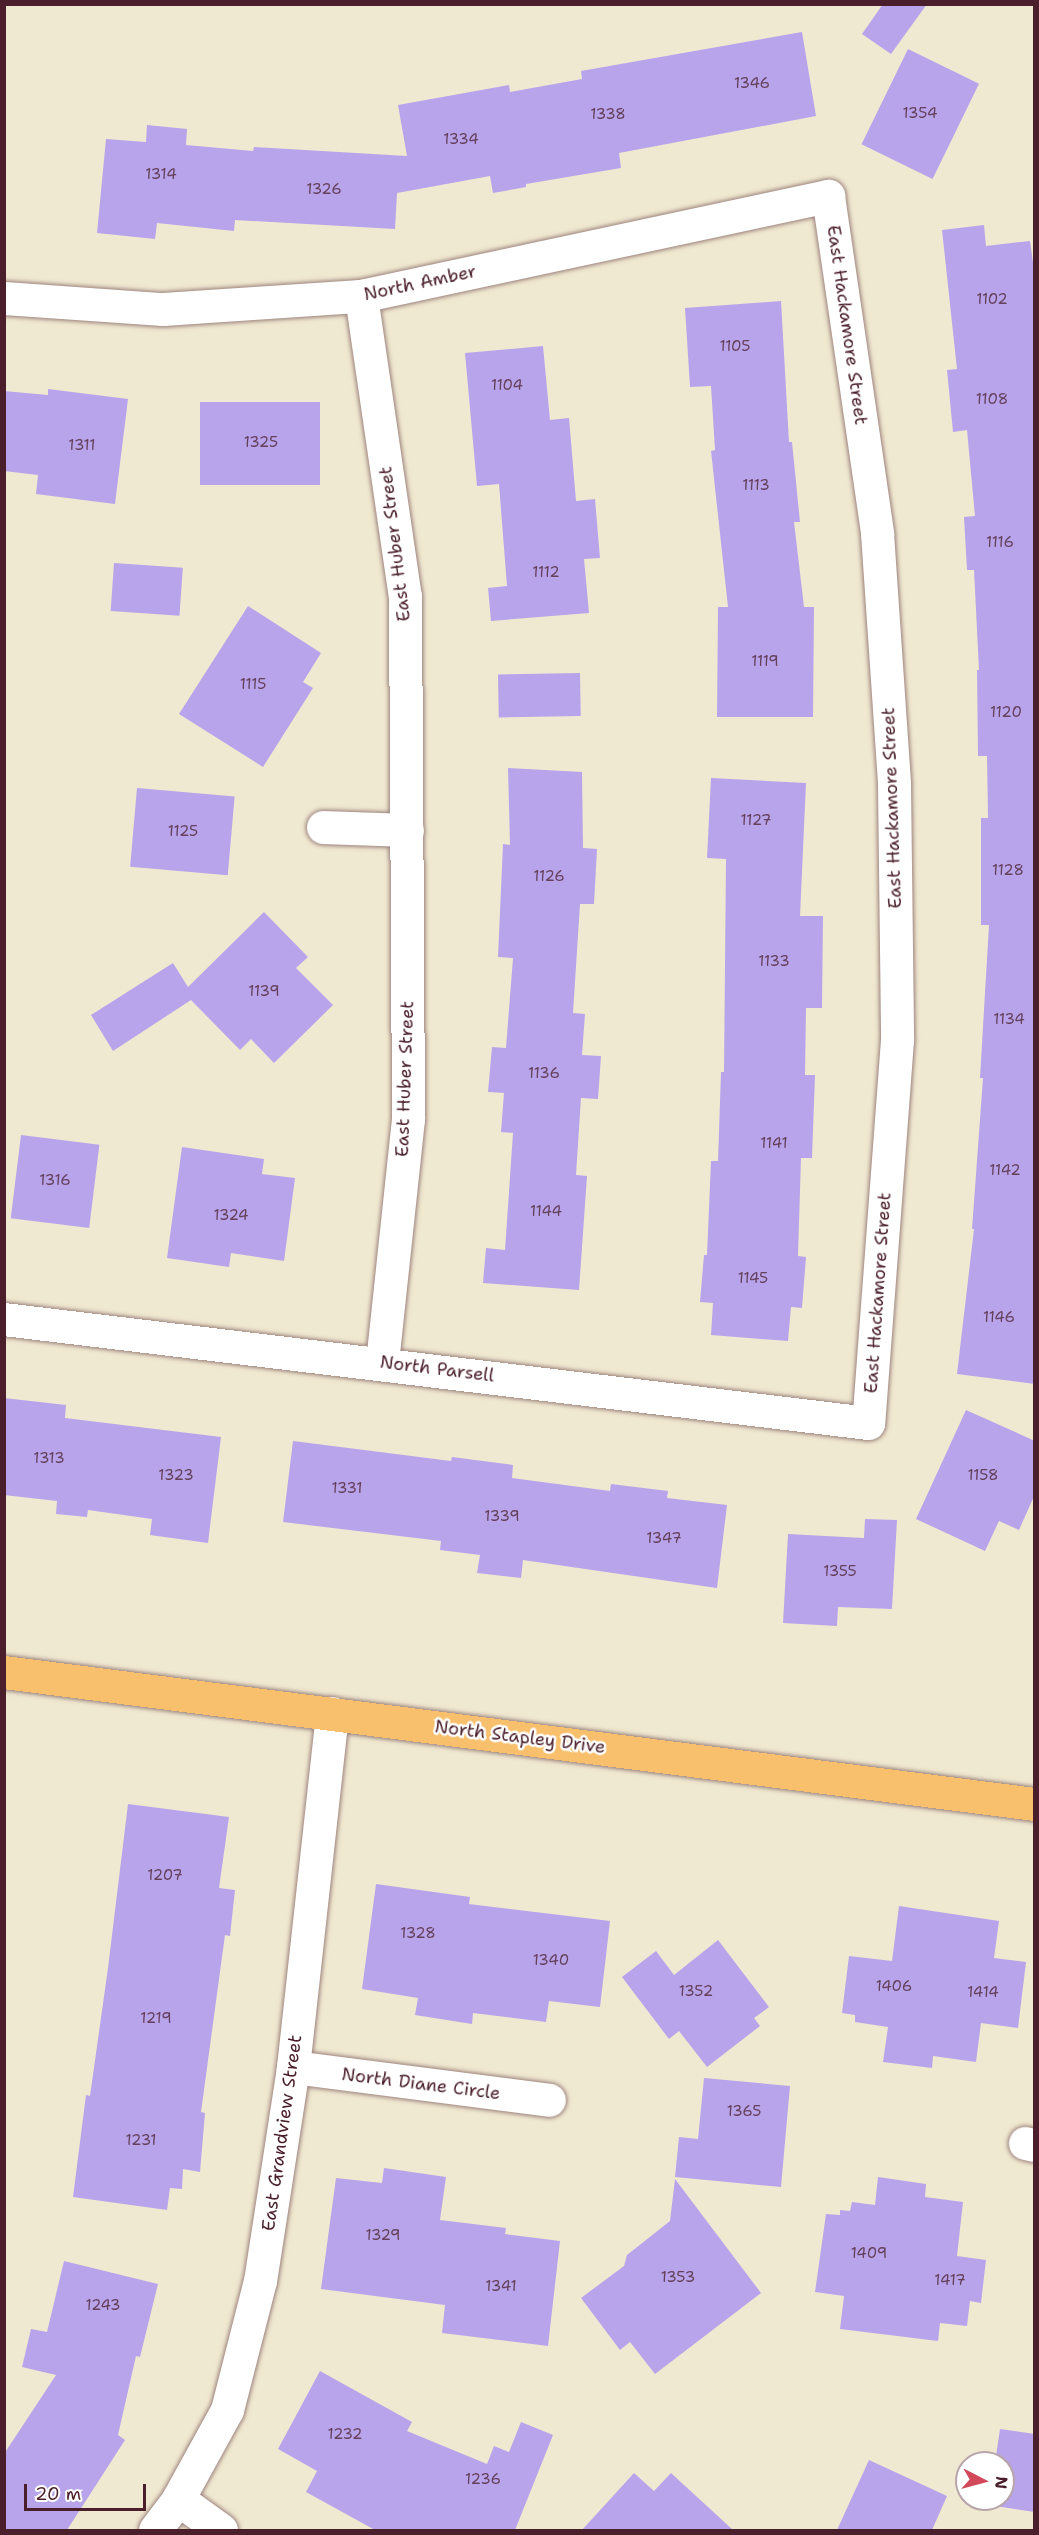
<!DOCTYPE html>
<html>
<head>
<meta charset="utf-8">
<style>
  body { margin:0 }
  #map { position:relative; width:1039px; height:2535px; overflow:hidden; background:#f0e9d1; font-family:"Shantell Sans",sans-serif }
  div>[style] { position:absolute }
  .building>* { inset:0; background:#b7a4eb; transform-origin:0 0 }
  .roads { filter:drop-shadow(0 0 2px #9d847e) drop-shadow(0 0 2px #9d847e) }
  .minor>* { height:33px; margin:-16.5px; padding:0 16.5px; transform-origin:16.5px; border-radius:16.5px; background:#fff }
  .major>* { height:33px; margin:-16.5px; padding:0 16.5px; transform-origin:16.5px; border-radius:16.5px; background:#f8bf6c }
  span { translate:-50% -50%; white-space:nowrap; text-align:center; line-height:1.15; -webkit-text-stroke:5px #fff; paint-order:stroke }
  .number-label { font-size:15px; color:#65405b }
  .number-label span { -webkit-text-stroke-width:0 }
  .street-label { font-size:18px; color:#4a1f2b }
  .frame { position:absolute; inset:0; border:6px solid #4a1f2b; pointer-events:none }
  .north { position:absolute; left:955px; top:2451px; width:60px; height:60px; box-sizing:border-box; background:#fff; border:2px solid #b7a5aa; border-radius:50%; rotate:96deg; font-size:16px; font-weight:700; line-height:24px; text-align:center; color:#4a1f2b }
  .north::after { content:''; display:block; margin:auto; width:21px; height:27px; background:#d1495b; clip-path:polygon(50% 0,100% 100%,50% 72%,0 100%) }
  .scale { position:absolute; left:24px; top:2484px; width:122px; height:27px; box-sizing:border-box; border:3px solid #4a1f2b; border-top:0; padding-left:8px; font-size:18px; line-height:21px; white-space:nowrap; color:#4a1f2b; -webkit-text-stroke:4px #fff; paint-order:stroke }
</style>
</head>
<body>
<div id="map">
  <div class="building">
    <i style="clip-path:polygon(883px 4px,927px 4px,891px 54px,862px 34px)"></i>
    <i style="clip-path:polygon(802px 32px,816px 116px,619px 153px,621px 168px,526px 184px,526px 187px,493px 193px,490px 176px,397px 193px,395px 229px,235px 220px,234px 231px,157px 223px,155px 239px,97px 233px,106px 139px,146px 142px,147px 125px,187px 129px,186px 145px,253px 151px,254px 147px,407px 156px,398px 105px,509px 85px,510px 92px,582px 79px,581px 71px)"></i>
    <i style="left:908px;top:49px;width:79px;height:106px;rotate:26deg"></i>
    <i style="clip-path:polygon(984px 225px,986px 246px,1030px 241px,1035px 277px,1035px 1384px,957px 1374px,974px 1229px,972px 1229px,983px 1078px,980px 1078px,989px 925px,981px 925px,981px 818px,988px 818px,987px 756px,978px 756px,977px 670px,979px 670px,974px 570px,967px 570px,964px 517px,975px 516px,967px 430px,953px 432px,947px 370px,957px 369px,942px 230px)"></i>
    <i style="clip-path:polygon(781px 301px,789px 442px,792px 442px,800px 522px,794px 522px,804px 607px,814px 607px,813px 717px,717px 717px,718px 607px,728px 607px,711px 451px,715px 450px,711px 386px,690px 387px,685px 308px)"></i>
    <i style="clip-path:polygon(543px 346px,550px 420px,569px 418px,576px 501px,595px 499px,600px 558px,584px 559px,589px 613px,491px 621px,488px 588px,507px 586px,499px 484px,477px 486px,465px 353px)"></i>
    <i style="clip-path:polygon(48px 389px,128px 399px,115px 504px,36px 494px,38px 475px,4px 471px,4px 391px,48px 395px)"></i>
    <i style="left:200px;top:402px;width:120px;height:83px"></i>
    <i style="left:114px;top:563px;width:69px;height:48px;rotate:4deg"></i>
    <i style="clip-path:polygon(248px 606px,321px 653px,303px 682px,313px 688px,263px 767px,179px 714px)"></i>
    <i style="left:580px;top:673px;width:43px;height:82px;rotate:89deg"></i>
    <i style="clip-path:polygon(508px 768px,582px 772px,583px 848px,597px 849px,594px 904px,580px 904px,573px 1013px,585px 1014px,582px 1055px,601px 1056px,598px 1099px,581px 1098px,576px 1175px,587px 1176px,579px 1290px,483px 1283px,486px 1248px,505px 1250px,513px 1133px,501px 1132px,504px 1093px,488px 1092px,492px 1047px,506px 1048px,513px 958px,498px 957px,503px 844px,510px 845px)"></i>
    <i style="clip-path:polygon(711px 778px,806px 783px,800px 916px,823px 916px,822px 1008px,806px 1008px,805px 1075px,815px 1075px,812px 1158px,801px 1158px,798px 1256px,806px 1257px,802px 1308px,791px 1307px,788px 1341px,711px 1335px,713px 1303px,700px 1302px,704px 1255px,707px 1255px,711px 1161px,718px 1161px,721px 1072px,724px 1072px,726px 859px,707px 858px)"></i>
    <i style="left:137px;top:788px;width:98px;height:79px;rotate:5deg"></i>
    <i style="clip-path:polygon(264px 912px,308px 957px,296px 968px,333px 1005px,274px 1063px,251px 1039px,240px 1050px,191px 1000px,113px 1051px,91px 1015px,173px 963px,188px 987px)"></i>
    <i style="left:21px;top:1135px;width:79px;height:84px;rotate:7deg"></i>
    <i style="clip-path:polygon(182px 1147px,264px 1159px,262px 1174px,295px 1178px,284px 1261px,231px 1253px,229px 1267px,167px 1258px)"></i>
    <i style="clip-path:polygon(4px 1398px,66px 1405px,65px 1418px,221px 1437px,208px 1543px,150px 1535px,152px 1519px,88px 1510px,87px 1517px,56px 1514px,57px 1501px,4px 1495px)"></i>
    <i style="clip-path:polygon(966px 1410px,1035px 1441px,1035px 1494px,1019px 1530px,999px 1521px,985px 1551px,916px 1519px)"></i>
    <i style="clip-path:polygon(293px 1441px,451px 1461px,452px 1457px,513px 1465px,512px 1478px,610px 1491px,611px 1484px,668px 1491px,667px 1498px,727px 1505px,717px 1588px,523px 1560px,521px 1578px,477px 1573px,480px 1555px,440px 1550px,441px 1541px,283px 1522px)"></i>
    <i style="clip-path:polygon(865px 1519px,897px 1520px,892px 1609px,838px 1607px,837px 1626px,783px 1623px,788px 1534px,864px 1538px)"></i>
    <i style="clip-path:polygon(128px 1804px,229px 1817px,219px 1888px,235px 1890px,230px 1936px,225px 1935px,201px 2112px,205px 2113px,200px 2172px,183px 2169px,182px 2189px,170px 2188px,167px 2210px,73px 2197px,86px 2095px,90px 2096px,108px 1968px)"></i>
    <i style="clip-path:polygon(376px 1884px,470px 1897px,469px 1904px,610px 1921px,600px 2007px,549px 2001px,546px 2022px,473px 2013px,472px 2024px,415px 2015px,418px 1998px,362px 1989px)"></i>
    <i style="clip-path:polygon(899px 1906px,999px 1921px,994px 1958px,1026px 1962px,1018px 2028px,981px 2023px,976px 2062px,933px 2056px,932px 2068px,883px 2062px,888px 2027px,855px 2022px,855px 2015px,842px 2013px,849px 1956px,892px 1961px)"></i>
    <i style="clip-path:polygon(718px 1940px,769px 2007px,754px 2018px,760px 2026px,707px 2067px,679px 2031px,669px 2039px,622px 1977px,656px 1951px,674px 1975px)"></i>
    <i style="clip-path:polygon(704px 2078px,790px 2086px,781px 2187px,675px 2177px,679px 2137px,698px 2139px)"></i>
    <i style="clip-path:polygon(384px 2168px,446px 2177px,440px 2220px,506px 2228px,505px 2234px,560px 2241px,548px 2346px,442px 2333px,445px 2305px,321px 2289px,336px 2178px,382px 2183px)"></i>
    <i style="clip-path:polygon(878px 2177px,926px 2184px,925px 2197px,963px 2202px,957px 2256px,986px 2260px,981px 2303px,970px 2301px,967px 2326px,940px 2323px,938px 2341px,840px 2329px,844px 2296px,815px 2292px,826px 2214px,840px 2215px,840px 2210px,850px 2211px,852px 2202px,875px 2205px)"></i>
    <i style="clip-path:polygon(675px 2179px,761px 2293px,655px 2374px,630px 2342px,620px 2350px,581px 2298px,624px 2266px,627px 2255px,670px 2221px)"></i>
    <i style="clip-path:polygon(64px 2261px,158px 2284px,140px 2357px,136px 2356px,118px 2435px,125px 2440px,67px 2530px,4px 2530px,4px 2454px,56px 2375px,22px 2367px,31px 2329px,47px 2332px)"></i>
    <i style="clip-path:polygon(320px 2371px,412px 2422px,407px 2431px,487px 2464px,494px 2446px,509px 2452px,521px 2422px,553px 2435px,515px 2530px,375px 2530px,306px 2492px,317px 2471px,278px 2449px)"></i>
    <i style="clip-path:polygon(1000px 2429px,1035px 2434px,1035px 2512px,988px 2505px,989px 2499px,1003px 2499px,1003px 2463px,995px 2463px)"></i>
    <i style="clip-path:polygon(869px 2460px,947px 2496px,932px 2530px,837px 2530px)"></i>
    <i style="clip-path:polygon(634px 2473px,654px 2491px,671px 2473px,733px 2530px,582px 2530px)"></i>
  </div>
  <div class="roads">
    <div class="minor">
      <i style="left:361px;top:296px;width:303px;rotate:81.7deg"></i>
      <i style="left:405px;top:596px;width:523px;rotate:89.67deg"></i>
      <i style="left:408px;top:1119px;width:245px;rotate:96.1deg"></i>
      <i style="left:4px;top:298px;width:159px;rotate:4deg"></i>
      <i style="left:163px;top:309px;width:198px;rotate:-3.8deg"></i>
      <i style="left:361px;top:296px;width:478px;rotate:-12.1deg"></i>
      <i style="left:828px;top:196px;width:341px;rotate:81.7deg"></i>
      <i style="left:877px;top:533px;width:252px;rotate:86.1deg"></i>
      <i style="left:894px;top:784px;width:256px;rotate:89.3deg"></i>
      <i style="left:897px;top:1040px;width:384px;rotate:94.3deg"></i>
      <i style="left:868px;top:1423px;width:870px;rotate:-173.14deg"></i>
      <i style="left:323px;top:827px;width:84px;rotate:2deg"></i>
      <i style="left:293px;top:2067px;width:258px;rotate:7.3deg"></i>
      <i style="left:1025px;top:2143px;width:9px;rotate:13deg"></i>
      <i style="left:178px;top:2499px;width:53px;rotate:35.8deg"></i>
      <i style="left:155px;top:2530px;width:39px;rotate:-53deg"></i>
      <i style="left:178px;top:2499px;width:102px;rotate:-61.2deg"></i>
      <i style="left:227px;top:2410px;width:133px;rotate:-75.7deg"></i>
      <i style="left:260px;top:2281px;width:217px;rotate:-81.2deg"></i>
      <i style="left:293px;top:2067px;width:356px;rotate:-83.7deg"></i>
    </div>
    <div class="major">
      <i style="left:4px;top:1672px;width:1038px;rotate:7.3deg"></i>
    </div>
  </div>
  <div class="number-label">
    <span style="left:752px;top:84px">1346</span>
    <span style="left:920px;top:114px">1354</span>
    <span style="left:608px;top:115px">1338</span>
    <span style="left:461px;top:140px">1334</span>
    <span style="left:161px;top:175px">1314</span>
    <span style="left:324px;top:190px">1326</span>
    <span style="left:992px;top:300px">1102</span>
    <span style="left:735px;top:347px">1105</span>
    <span style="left:507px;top:386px">1104</span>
    <span style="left:992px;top:400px">1108</span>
    <span style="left:261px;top:443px">1325</span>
    <span style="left:82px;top:446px">1311</span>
    <span style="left:756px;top:486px">1113</span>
    <span style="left:1000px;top:543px">1116</span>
    <span style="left:546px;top:573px">1112</span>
    <span style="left:765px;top:662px">1119</span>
    <span style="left:253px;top:685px">1115</span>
    <span style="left:1006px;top:713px">1120</span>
    <span style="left:756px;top:821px">1127</span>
    <span style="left:183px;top:832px">1125</span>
    <span style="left:1008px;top:871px">1128</span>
    <span style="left:549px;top:877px">1126</span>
    <span style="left:774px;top:962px">1133</span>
    <span style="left:264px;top:992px">1139</span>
    <span style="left:1009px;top:1020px">1134</span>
    <span style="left:544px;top:1074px">1136</span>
    <span style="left:774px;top:1144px">1141</span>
    <span style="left:1005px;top:1171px">1142</span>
    <span style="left:55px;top:1181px">1316</span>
    <span style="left:546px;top:1212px">1144</span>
    <span style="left:231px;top:1216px">1324</span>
    <span style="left:753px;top:1279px">1145</span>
    <span style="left:999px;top:1318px">1146</span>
    <span style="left:49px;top:1459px">1313</span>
    <span style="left:176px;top:1476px">1323</span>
    <span style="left:983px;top:1476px">1158</span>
    <span style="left:347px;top:1489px">1331</span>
    <span style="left:502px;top:1517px">1339</span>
    <span style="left:664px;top:1539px">1347</span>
    <span style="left:840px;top:1572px">1355</span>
    <span style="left:165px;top:1876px">1207</span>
    <span style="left:418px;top:1934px">1328</span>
    <span style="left:551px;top:1961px">1340</span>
    <span style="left:894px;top:1987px">1406</span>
    <span style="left:696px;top:1992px">1352</span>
    <span style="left:983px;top:1993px">1414</span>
    <span style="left:156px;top:2019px">1219</span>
    <span style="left:744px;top:2112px">1365</span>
    <span style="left:141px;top:2141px">1231</span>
    <span style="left:383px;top:2236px">1329</span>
    <span style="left:869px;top:2254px">1409</span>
    <span style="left:678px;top:2278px">1353</span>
    <span style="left:950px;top:2281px">1417</span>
    <span style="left:501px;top:2287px">1341</span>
    <span style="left:103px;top:2306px">1243</span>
    <span style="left:345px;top:2435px">1232</span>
    <span style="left:483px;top:2480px">1236</span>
  </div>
  <div class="street-label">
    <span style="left:420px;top:283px;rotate:-12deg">North Amber</span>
    <span style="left:847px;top:325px;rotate:82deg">East Hackamore Street</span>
    <span style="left:395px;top:544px;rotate:-97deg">East Huber Street</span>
    <span style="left:892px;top:808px;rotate:-92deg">East Hackamore Street</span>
    <span style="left:405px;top:1079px;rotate:-88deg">East Huber Street</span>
    <span style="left:878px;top:1293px;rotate:-86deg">East Hackamore Street</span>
    <span style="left:437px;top:1369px;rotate:7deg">North Parsell</span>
    <span style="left:520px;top:1737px;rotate:7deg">North Stapley Drive</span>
    <span style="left:421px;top:2084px;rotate:7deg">North Diane Circle</span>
    <span style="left:282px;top:2133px;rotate:-82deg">East Grandview Street</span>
  </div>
  <div class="frame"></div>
  <div class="north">N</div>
  <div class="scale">20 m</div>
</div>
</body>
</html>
